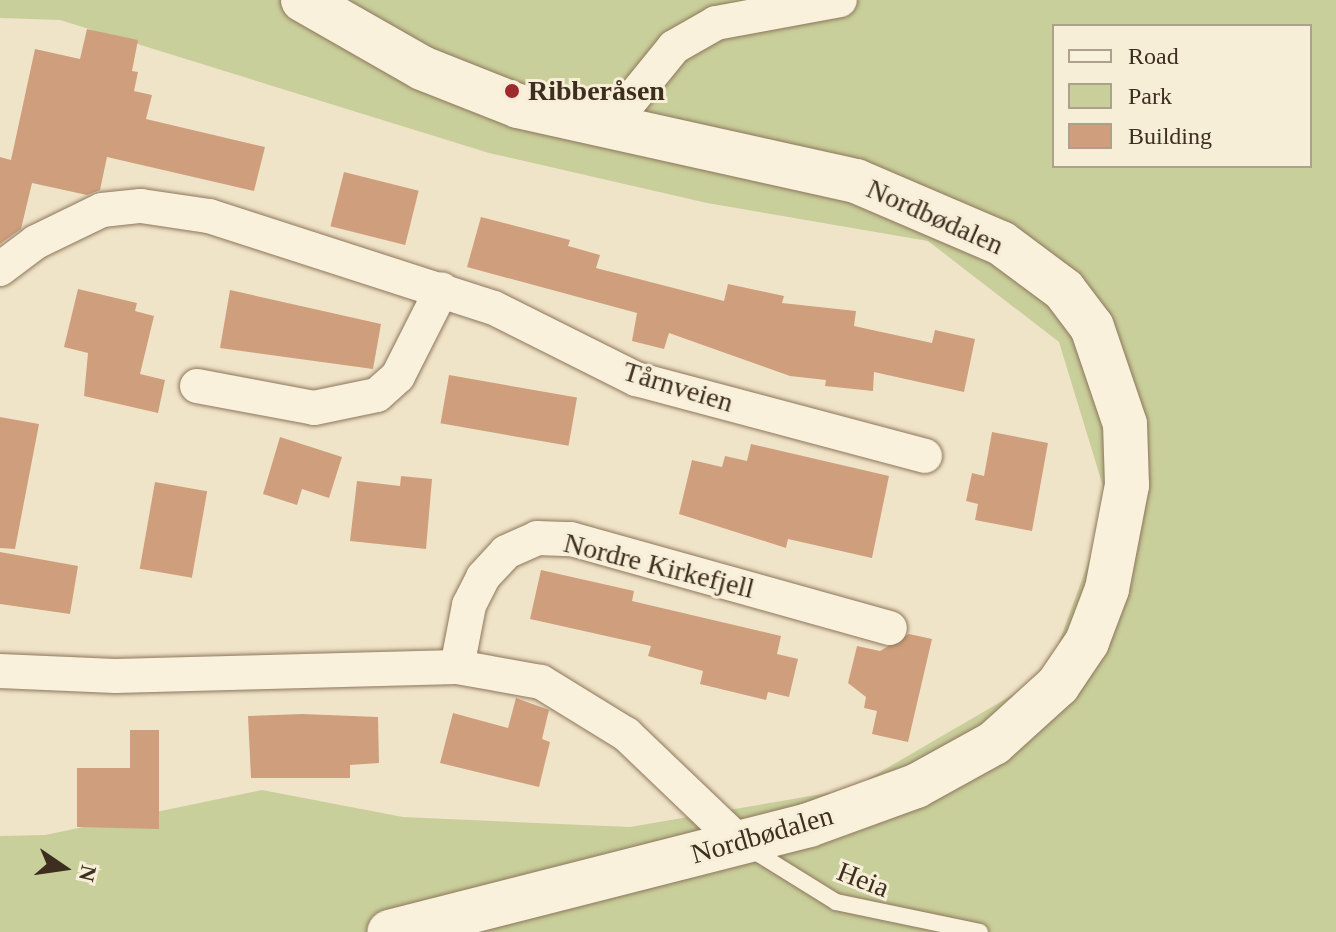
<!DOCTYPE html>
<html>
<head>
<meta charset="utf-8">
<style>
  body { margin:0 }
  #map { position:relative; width:1336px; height:932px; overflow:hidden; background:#f0e4c8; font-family:"Times New Roman",serif }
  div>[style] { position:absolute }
  .green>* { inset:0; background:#c9cf9b }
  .building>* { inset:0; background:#cf9f7d; transform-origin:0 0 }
  .roads { filter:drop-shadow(0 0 2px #8d765c) drop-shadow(0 0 2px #8d765c) }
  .lane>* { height:16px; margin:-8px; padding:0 8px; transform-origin:8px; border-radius:8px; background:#faf1dc }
  .street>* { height:34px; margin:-17px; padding:0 17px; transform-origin:17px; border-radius:17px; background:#faf1dc }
  .secondary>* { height:44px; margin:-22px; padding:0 22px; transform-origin:22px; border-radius:22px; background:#faf1dc }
  .dots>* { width:22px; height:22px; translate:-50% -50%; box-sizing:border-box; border:4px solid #f7eed8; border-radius:50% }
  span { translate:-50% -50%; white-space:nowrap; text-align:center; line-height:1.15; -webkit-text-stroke:6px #f7eed8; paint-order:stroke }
  .poi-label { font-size:28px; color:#3d2e20; font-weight:700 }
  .left { translate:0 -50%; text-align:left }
  .street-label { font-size:28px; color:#3d2e20 }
  .legend { position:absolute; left:1052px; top:24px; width:260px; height:144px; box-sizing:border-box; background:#f7eed8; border:2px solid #ada18e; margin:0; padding:10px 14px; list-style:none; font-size:24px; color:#3d2e20 }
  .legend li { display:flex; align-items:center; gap:16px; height:40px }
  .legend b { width:40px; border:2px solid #ada18e }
  .north { position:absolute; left:24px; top:828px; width:80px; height:80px; -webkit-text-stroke:6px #f7eed8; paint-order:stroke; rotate:103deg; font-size:22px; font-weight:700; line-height:32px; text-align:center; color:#3d2e20 }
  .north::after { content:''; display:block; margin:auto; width:28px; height:36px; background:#3d2e20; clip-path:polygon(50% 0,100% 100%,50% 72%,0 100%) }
</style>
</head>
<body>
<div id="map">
  <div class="green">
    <i style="clip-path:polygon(evenodd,0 0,1336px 0,1336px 932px,0 932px,0 836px,45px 835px,262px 790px,403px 817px,630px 827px,851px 789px,1047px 675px,1109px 506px,1059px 342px,928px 241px,707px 203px,489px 153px,60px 20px,0 18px,0 0,1054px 26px,1310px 26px,1310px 166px,1054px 166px,1054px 26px)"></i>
  </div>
  <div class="building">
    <i style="clip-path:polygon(87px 29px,138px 40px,132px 71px,138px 72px,134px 91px,152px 95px,146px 119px,265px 147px,254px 191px,107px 157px,100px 190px,87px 195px,32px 183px,21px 229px,0 244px,0 157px,11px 160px,35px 49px,80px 59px)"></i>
    <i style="left:344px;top:172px;width:77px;height:56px;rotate:14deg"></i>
    <i style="clip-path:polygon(481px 217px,570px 240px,568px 246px,600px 255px,596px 268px,724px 301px,728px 284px,784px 296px,782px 303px,856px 311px,854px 326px,932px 343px,935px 330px,975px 339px,964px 392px,874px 372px,873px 391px,825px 386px,826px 380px,790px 376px,669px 333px,664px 349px,632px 341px,637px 313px,467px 267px)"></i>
    <i style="clip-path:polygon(78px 289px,137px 303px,135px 311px,154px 316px,140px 374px,165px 380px,158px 413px,84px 396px,88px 353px,64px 347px)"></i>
    <i style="clip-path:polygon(230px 290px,381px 324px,373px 369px,220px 348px)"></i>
    <i style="left:449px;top:375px;width:130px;height:49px;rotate:10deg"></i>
    <i style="clip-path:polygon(0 417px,39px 424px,15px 549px,0 548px)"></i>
    <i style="clip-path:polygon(992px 432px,1048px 443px,1032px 531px,975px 520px,978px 504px,966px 501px,972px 473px,984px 476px)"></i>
    <i style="clip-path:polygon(280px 437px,342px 457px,329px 498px,302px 489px,297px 505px,263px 494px)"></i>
    <i style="clip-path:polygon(751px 444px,889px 476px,872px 558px,788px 539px,786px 548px,679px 514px,692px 460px,722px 467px,725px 456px,747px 461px)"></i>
    <i style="clip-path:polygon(401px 476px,432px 479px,426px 549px,350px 541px,357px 481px,400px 486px)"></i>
    <i style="left:155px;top:482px;width:53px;height:88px;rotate:10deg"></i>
    <i style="clip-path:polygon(0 552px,78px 566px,70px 614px,0 604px)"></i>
    <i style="clip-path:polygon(541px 570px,634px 591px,632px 601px,781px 636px,777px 654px,798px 659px,789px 697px,768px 692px,766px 700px,700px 684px,703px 671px,648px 656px,651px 646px,530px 619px)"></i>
    <i style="clip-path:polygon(909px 634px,932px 639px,908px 742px,872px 734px,877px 711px,864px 708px,866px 697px,848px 683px,857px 646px,880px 651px)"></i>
    <i style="clip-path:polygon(516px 698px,549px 710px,542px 739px,550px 742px,539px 787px,440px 763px,453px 713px,508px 728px)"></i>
    <i style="clip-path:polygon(302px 714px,378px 717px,379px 763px,350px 765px,350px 778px,251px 778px,248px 716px)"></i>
    <i style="clip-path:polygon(130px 730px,159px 730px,159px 829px,77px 827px,77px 768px,130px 768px)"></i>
  </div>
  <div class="roads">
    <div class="lane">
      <i style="left:749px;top:848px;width:102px;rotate:31.8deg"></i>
      <i style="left:836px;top:902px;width:147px;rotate:11.8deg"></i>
    </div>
    <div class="street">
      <i style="left:617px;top:128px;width:12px;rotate:-85deg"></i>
      <i style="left:618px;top:116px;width:89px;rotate:-50.9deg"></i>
      <i style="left:674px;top:47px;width:48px;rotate:-29.7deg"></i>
      <i style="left:716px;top:23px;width:126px;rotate:-10.5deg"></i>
      <i style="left:0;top:269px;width:45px;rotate:-36.9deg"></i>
      <i style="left:36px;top:242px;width:73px;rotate:-25.9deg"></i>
      <i style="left:102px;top:210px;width:39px;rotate:-6deg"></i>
      <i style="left:141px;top:206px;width:69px;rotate:8.4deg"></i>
      <i style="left:209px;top:216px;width:299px;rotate:17.9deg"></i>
      <i style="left:494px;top:308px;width:159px;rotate:26.6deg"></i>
      <i style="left:636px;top:379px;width:299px;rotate:14.9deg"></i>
      <i style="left:197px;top:386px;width:119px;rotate:10.6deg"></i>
      <i style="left:314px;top:408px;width:64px;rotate:-11.7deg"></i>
      <i style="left:377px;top:395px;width:28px;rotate:-42deg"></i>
      <i style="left:398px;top:376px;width:97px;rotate:-63.2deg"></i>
      <i style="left:457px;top:667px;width:63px;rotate:-79deg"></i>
      <i style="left:469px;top:605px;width:31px;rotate:-63deg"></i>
      <i style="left:483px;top:577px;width:34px;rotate:-47deg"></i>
      <i style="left:506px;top:552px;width:34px;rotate:-24deg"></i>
      <i style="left:537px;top:538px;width:34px;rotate:2deg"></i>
      <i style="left:571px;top:539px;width:331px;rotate:15.6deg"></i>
      <i style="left:0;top:671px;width:115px;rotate:2.5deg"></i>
      <i style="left:115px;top:676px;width:342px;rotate:-1.5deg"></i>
      <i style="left:457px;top:667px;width:85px;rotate:10.1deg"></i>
      <i style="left:541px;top:682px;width:100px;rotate:31.5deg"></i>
      <i style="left:626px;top:734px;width:159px;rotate:43.7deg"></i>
    </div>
    <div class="secondary">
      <i style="left:303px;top:0;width:137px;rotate:29.7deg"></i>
      <i style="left:422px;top:68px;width:103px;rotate:21.6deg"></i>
      <i style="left:518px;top:106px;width:346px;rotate:12.5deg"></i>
      <i style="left:856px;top:181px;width:158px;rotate:23.2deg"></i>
      <i style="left:1001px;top:243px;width:79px;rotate:36.7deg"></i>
      <i style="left:1064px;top:290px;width:46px;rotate:52.9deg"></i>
      <i style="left:1092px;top:327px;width:102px;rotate:71.2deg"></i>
      <i style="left:1125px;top:424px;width:61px;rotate:88.1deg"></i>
      <i style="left:1127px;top:485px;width:106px;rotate:100.9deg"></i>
      <i style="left:1107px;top:589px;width:57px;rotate:110.7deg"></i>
      <i style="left:1087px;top:642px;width:52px;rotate:124deg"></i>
      <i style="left:1058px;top:685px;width:86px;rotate:137.8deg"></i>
      <i style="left:994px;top:743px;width:89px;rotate:151.1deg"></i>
      <i style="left:916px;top:786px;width:114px;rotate:160deg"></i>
      <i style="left:809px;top:825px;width:433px;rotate:165.7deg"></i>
    </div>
  </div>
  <div class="dots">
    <i style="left:512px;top:91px;background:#9e2a2b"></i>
  </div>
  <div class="poi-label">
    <span class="left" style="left:528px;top:91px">Ribberåsen</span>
  </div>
  <div class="street-label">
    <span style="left:935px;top:217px;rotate:24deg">Nordbødalen</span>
    <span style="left:678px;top:387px;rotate:17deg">Tårnveien</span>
    <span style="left:659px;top:566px;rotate:14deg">Nordre Kirkefjell</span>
    <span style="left:762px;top:835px;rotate:-16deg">Nordbødalen</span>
    <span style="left:863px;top:880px;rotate:21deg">Heia</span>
  </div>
  <ul class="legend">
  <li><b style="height:10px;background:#faf1dc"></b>Road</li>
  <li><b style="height:22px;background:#c9cf9b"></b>Park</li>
  <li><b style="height:22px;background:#cf9f7d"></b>Building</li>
  </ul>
  <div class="north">N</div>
</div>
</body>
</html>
